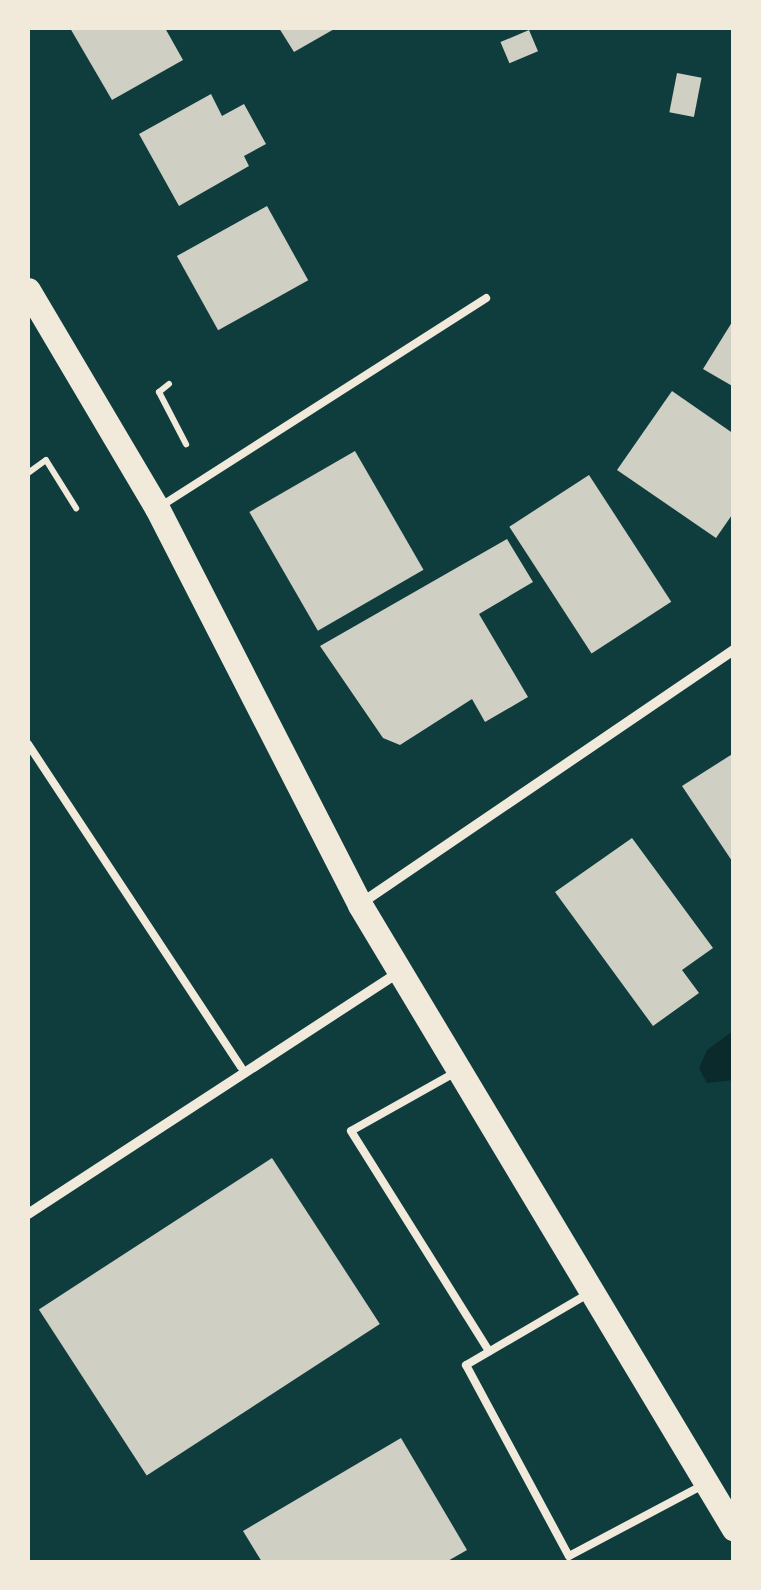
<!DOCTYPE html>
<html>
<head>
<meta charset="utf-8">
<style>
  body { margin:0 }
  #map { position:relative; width:761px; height:1590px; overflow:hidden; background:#0f3d3e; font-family:Rubik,sans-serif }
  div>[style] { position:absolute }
  .water>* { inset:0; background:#0a2a2b }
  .building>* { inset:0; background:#cfcfc3; transform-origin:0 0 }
  .path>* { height:6px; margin:-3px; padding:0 3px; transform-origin:3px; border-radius:3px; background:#f1e9da }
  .service>* { height:8px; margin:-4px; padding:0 4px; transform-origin:4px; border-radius:4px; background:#f1e9da }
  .minor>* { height:10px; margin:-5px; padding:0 5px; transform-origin:5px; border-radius:5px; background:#f1e9da }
  .primary>* { height:25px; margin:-12.5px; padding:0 12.5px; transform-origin:12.5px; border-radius:12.5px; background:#f1e9da }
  span { translate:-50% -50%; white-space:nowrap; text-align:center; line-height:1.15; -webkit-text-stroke:9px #f1e9da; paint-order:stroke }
  .frame { position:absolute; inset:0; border:30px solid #f1e9da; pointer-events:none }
</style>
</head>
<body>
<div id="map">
  <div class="water">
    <i style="clip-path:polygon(733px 1031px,733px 1080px,707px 1083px,699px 1068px,707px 1050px)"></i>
  </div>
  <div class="building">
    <i style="clip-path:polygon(70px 28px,165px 28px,183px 60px,112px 100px)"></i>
    <i style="clip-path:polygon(279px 28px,336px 28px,294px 52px)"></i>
    <i style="left:529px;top:30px;width:23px;height:31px;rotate:67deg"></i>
    <i style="left:677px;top:73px;width:25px;height:40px;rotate:11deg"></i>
    <i style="clip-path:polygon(211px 94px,222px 116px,244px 104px,266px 144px,244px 156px,249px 166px,179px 206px,139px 134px)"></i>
    <i style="left:267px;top:206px;width:85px;height:103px;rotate:61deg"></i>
    <i style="clip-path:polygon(734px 319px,734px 387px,703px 369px)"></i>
    <i style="clip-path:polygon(672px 391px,734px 434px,734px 512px,716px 538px,617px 470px)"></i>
    <i style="left:355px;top:451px;width:137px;height:122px;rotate:60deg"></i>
    <i style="left:589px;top:475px;width:151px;height:95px;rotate:57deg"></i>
    <i style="clip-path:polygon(507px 539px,533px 582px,479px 614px,528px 697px,485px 722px,472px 699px,400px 745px,383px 738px,320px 646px)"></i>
    <i style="clip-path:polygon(734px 753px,734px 864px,682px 786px)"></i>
    <i style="clip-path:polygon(632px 838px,713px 948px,682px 970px,699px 993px,653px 1026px,555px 892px)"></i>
    <i style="left:272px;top:1158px;width:198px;height:278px;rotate:57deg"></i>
    <i style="clip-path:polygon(401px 1438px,467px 1550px,446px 1562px,262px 1562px,243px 1531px)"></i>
  </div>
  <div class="path">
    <i style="left:169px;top:384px;width:13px;rotate:141deg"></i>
    <i style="left:159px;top:392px;width:59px;rotate:62.6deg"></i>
    <i style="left:28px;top:473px;width:22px;rotate:-36deg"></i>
    <i style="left:46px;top:460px;width:57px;rotate:58deg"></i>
  </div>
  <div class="service">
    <i style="left:161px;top:506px;width:386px;rotate:-32.6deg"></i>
    <i style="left:28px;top:744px;width:387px;rotate:56.6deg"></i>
    <i style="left:456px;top:1072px;width:120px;rotate:150.7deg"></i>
    <i style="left:351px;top:1131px;width:260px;rotate:57.9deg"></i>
    <i style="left:586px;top:1295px;width:139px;rotate:149.7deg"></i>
    <i style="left:466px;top:1365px;width:217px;rotate:61.7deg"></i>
    <i style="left:569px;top:1556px;width:149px;rotate:-27.9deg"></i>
  </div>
  <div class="minor">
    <i style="left:360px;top:904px;width:452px;rotate:-34.2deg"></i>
    <i style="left:28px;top:1214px;width:443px;rotate:-33.1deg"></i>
  </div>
  <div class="primary">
    <i style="left:28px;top:290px;width:253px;rotate:59.4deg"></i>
    <i style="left:157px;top:508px;width:446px;rotate:62.9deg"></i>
    <i style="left:360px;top:905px;width:727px;rotate:59.06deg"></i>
  </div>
  <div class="frame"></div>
</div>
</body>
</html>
